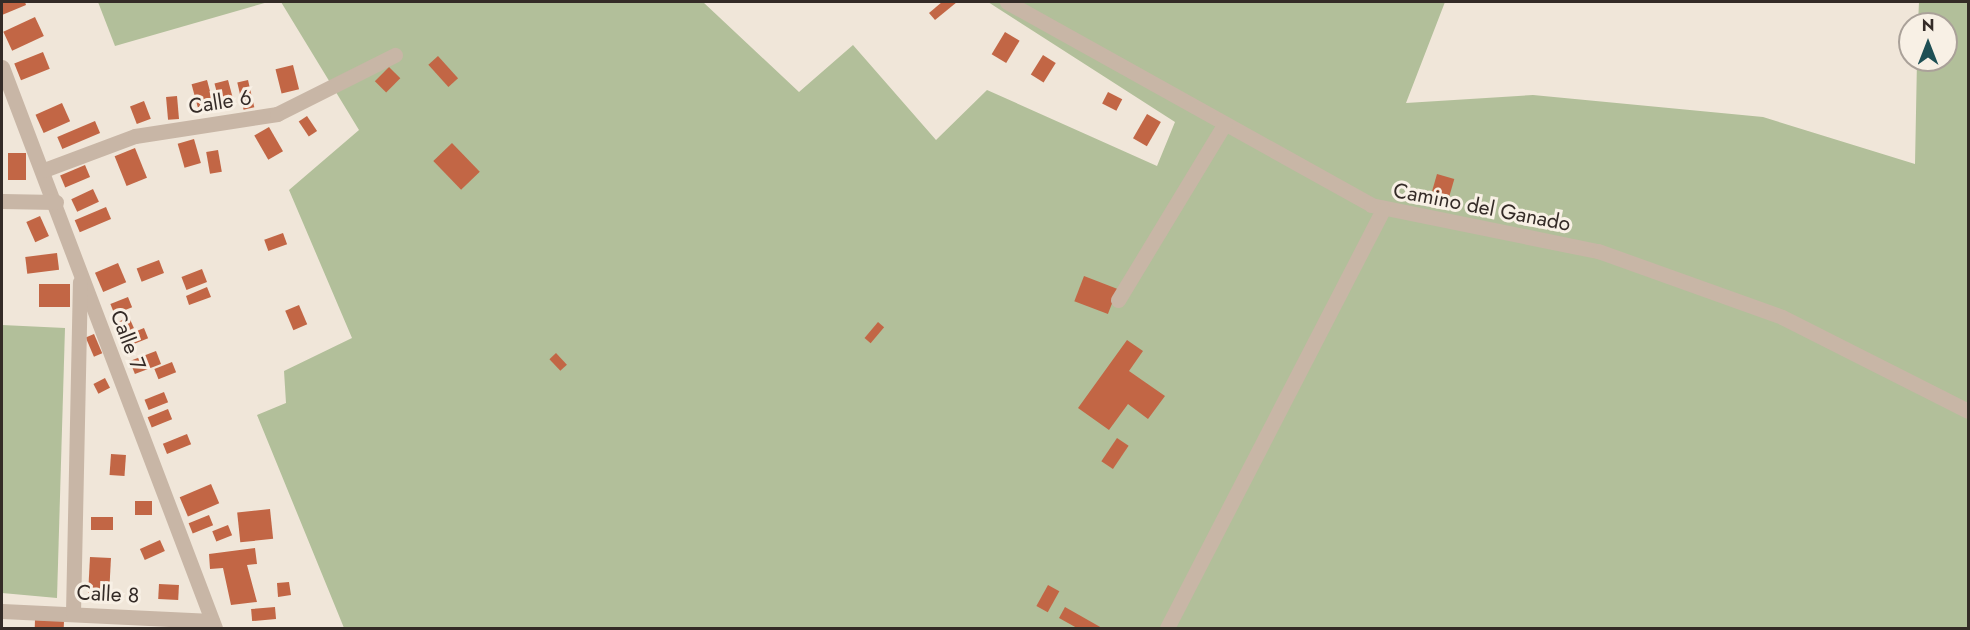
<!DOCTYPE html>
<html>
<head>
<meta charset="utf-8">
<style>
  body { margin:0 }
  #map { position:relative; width:1970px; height:630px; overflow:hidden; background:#f0e6d9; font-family:Jost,sans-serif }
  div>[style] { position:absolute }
  .green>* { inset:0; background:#b2bf9a }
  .building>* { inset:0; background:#c26645; transform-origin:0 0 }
  .minor>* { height:15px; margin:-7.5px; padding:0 7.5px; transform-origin:7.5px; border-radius:7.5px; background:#c8b6a6 }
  span { translate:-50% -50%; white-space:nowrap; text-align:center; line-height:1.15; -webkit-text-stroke:6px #f8f0e5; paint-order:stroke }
  .street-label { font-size:21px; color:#342b27 }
  .frame { position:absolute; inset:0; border:3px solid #342b27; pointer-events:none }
  .north { position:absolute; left:1898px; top:12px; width:60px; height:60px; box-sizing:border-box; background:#f8f0e5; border:2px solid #aaa199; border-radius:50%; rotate:0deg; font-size:16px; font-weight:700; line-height:24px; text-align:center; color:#342b27 }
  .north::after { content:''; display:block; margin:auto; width:21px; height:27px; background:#1e4f54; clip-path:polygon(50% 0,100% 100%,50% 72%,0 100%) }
</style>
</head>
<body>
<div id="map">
  <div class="green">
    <i style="clip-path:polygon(98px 2px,268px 2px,115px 46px)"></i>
    <i style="clip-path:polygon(281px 2px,703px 2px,799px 92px,853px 45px,936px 140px,987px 90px,1157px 166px,1175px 122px,988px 2px,1445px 2px,1406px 103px,1533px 95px,1763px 117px,1915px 164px,1917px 60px,1946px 60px,1946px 24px,1918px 24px,1919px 2px,1968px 2px,1968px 628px,344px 628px,257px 415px,286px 403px,284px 371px,352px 338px,289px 190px,359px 130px)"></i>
    <i style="clip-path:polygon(2px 325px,65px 328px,57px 598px,2px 593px)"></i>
  </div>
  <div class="building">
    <i style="clip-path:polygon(2px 2px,25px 2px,26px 5px,2px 15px)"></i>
    <i style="clip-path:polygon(942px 2px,957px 2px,935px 20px,929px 13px)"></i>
    <i style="left:35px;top:17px;width:21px;height:35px;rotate:65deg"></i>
    <i style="left:1005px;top:32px;width:17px;height:26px;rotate:31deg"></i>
    <i style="left:43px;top:52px;width:18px;height:31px;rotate:68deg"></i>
    <i style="left:1043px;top:55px;width:15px;height:23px;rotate:32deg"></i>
    <i style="left:438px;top:56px;width:30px;height:13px;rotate:48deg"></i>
    <i style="left:293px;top:65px;width:25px;height:18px;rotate:76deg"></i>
    <i style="left:389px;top:67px;width:16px;height:20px;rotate:45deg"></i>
    <i style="left:207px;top:80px;width:24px;height:16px;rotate:75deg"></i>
    <i style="left:228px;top:80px;width:24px;height:14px;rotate:75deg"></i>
    <i style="left:248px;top:80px;width:28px;height:11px;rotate:77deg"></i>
    <i style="left:1108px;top:92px;width:16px;height:13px;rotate:27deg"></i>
    <i style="left:177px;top:96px;width:23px;height:11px;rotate:85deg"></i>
    <i style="left:144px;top:101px;width:19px;height:15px;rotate:69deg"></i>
    <i style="left:62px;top:103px;width:20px;height:29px;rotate:66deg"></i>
    <i style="left:1147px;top:114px;width:16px;height:28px;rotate:30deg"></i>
    <i style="left:307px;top:116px;width:18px;height:10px;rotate:56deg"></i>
    <i style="left:95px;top:121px;width:13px;height:41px;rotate:67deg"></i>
    <i style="left:269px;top:127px;width:28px;height:17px;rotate:60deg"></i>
    <i style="left:194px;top:139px;width:25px;height:17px;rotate:74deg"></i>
    <i style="left:452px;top:143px;width:40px;height:26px;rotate:46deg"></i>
    <i style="left:135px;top:148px;width:32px;height:22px;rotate:68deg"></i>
    <i style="left:218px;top:150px;width:22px;height:12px;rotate:80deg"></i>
    <i style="left:8px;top:153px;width:18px;height:27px"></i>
    <i style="left:85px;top:165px;width:13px;height:27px;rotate:67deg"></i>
    <i style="left:1437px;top:174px;width:18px;height:18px;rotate:16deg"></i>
    <i style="left:93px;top:189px;width:14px;height:24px;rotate:65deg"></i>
    <i style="left:106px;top:207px;width:13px;height:34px;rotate:67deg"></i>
    <i style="left:40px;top:216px;width:22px;height:15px;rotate:66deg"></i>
    <i style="left:283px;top:233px;width:12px;height:20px;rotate:70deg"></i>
    <i style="left:57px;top:253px;width:17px;height:32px;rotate:83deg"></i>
    <i style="left:159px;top:260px;width:14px;height:24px;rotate:69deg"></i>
    <i style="left:118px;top:263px;width:21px;height:25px;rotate:67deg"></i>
    <i style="left:202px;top:269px;width:14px;height:22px;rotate:69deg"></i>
    <i style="left:1084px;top:276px;width:36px;height:27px;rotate:21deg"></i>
    <i style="left:70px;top:284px;width:23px;height:31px;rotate:90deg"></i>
    <i style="clip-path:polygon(207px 287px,211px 297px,189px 305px,186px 296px)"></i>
    <i style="left:128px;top:297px;width:11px;height:19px;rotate:68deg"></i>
    <i style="left:299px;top:305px;width:21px;height:15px;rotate:67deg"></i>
    <i style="left:129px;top:317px;width:12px;height:11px;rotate:66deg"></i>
    <i style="left:878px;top:322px;width:8px;height:21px;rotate:40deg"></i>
    <i style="left:144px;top:328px;width:11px;height:22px;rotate:68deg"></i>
    <i style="left:94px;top:334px;width:21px;height:9px;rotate:67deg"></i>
    <i style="clip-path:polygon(1127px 340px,1143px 351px,1129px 371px,1165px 396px,1148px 419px,1128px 404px,1109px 430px,1078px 408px)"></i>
    <i style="left:156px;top:351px;width:14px;height:28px;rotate:69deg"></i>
    <i style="left:556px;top:353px;width:16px;height:9px;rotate:47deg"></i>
    <i style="left:172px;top:362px;width:11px;height:19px;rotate:68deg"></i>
    <i style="left:105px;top:378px;width:11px;height:13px;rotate:63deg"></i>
    <i style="left:164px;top:392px;width:11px;height:21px;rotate:68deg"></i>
    <i style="left:168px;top:409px;width:11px;height:22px;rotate:68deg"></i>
    <i style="left:187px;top:434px;width:11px;height:26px;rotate:68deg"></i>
    <i style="left:1117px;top:438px;width:14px;height:28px;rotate:34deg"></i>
    <i style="left:111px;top:454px;width:15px;height:21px;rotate:4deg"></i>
    <i style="left:211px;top:484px;width:21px;height:34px;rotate:67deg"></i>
    <i style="left:135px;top:501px;width:17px;height:14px"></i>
    <i style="left:270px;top:509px;width:30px;height:33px;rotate:84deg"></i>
    <i style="left:209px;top:515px;width:11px;height:22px;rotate:68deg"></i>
    <i style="left:91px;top:517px;width:22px;height:13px"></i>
    <i style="left:228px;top:525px;width:11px;height:17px;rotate:68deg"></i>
    <i style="left:160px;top:540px;width:12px;height:22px;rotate:66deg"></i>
    <i style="clip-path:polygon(255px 548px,257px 564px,247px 565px,257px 602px,231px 605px,223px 568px,210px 569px,209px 554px)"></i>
    <i style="left:90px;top:557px;width:21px;height:38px;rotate:3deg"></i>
    <i style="clip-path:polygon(289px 582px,291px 595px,278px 597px,277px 583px)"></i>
    <i style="left:159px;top:584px;width:20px;height:15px;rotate:3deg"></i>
    <i style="left:1048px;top:585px;width:13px;height:24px;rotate:29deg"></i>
    <i style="left:275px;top:607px;width:12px;height:24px;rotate:85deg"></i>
    <i style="clip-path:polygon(1065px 607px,1102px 628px,1077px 628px,1059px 618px)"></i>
    <i style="left:35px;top:620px;width:29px;height:8px;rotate:2deg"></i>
  </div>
  <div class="minor">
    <i style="left:1007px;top:2px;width:417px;rotate:29.1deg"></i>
    <i style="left:1371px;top:205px;width:232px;rotate:11.5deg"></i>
    <i style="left:1598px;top:251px;width:195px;rotate:19.7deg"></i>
    <i style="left:1782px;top:317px;width:208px;rotate:26.8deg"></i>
    <i style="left:2px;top:67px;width:600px;rotate:69.21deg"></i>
    <i style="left:44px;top:170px;width:97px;rotate:-20.5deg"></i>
    <i style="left:135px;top:136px;width:144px;rotate:-8.8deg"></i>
    <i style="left:277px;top:114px;width:132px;rotate:-26.6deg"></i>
    <i style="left:2px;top:201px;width:54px;rotate:1.1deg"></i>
    <i style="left:1118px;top:300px;width:205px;rotate:-58.8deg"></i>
    <i style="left:2px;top:611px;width:210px;rotate:2.7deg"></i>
    <i style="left:73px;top:613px;width:331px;rotate:-88.8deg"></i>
    <i style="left:1167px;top:628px;width:471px;rotate:-62.7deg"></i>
  </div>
  <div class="street-label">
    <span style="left:220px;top:102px;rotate:-9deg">Calle 6</span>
    <span style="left:1482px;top:207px;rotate:11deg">Camino del Ganado</span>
    <span style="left:128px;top:340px;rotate:69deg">Calle 7</span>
    <span style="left:108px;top:594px;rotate:3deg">Calle 8</span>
  </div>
  <div class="frame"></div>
  <div class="north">N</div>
</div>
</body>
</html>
